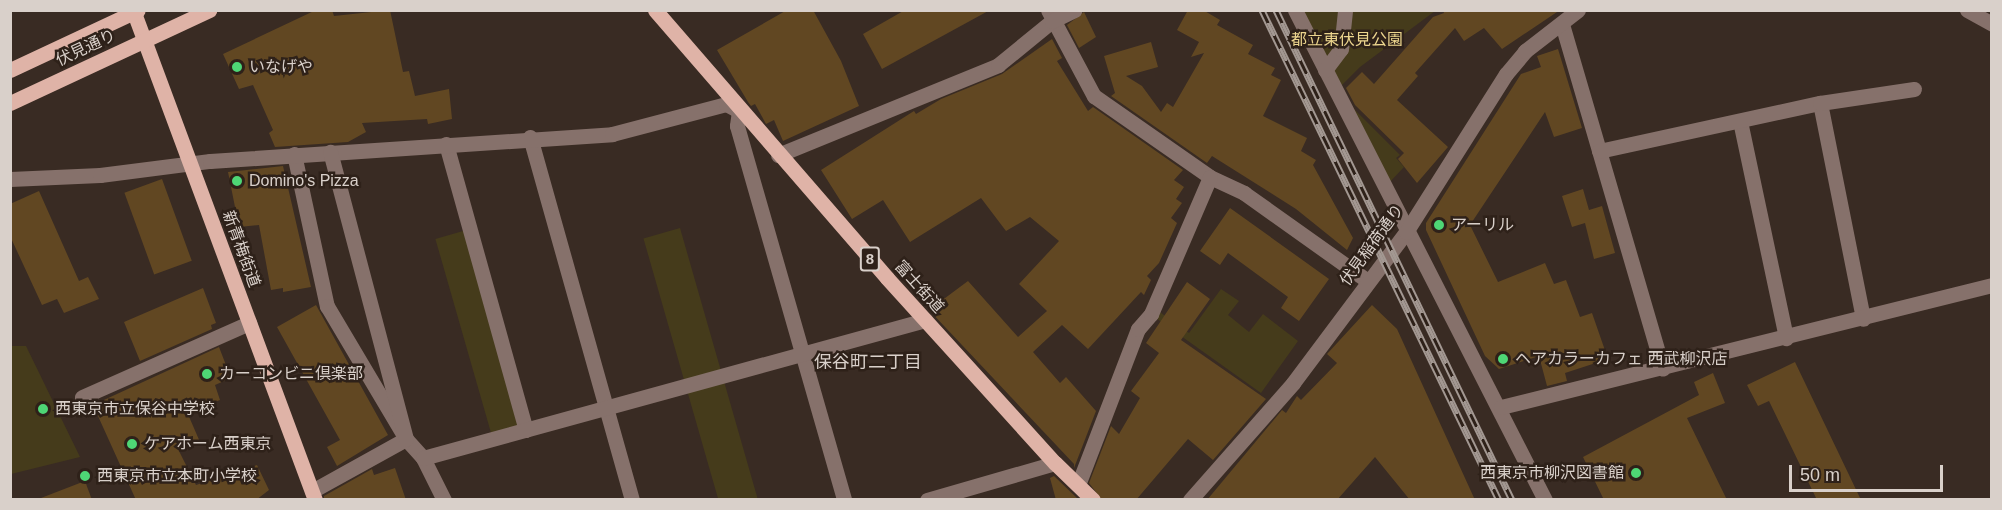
<!DOCTYPE html>
<html>
<head>
<meta charset="utf-8">
<style>
  body { margin:0 }
  #map { position:relative; width:2002px; height:510px; overflow:hidden; background:#392b23; font-family:Helvetica,"Noto Sans JP",sans-serif }
  div>[style] { position:absolute }
  .green>* { inset:0; background:#453b1b; transform-origin:0 0 }
  .building>* { inset:0; background:#614722; transform-origin:0 0 }
  .minor>* { height:15px; margin:-7.5px; padding:0 7.5px; transform-origin:7.5px; border-radius:7.5px; background:#86716b }
  .major>* { height:15px; margin:-7.5px; padding:0 7.5px; transform-origin:7.5px; border-radius:7.5px; background:#dfb3a7 }
  .rail>* { height:7px; margin-top:-3.5px; transform-origin:0; background:repeating-linear-gradient(90deg,#2e2119 0 14px,#a39892 0 28px); box-sizing:border-box; border-block:2px solid #a39892 }
  .dots>* { width:16px; height:16px; translate:-50% -50%; box-sizing:border-box; border:3px solid #2e2119; border-radius:50% }
  span { translate:-50% -50%; white-space:nowrap; text-align:center; line-height:1.15; -webkit-text-stroke:5px #2e2119; paint-order:stroke }
  .shield-label span { padding:2px 4px; background:#2e2119; border:2px solid; border-radius:4px; -webkit-text-stroke-width:0 }
  .shield-label { font-size:15px; color:#d9d0ca; font-weight:700 }
  .park-label { font-size:16px; color:#ecd58e }
  .street-label { font-size:16px; color:#d9d0ca }
  .poi-label { font-size:16px; color:#d9d0ca }
  .left { translate:0 -50%; text-align:left }
  .right { translate:-100% -50%; text-align:right }
  .neighbourhood-label { font-size:18px; color:#d9d0ca }
  .frame { position:absolute; inset:0; border:12px solid #d9d0ca; pointer-events:none }
  .scale { position:absolute; left:1789px; top:465px; width:154px; height:27px; box-sizing:border-box; border:3px solid #d9d0ca; border-top:0; padding-left:8px; font-size:18px; line-height:21px; white-space:nowrap; color:#d9d0ca; -webkit-text-stroke:4px #2e2119; paint-order:stroke }
</style>
</head>
<body>
<div id="map">
  <div class="green">
    <i style="clip-path:polygon(1300px 11px,1435px 11px,1360px 67px,1339px 88px)"></i>
    <i style="clip-path:polygon(1340px 95px,1400px 155px,1396px 158px,1404px 167px,1388px 184px)"></i>
    <i style="left:680px;top:228px;width:282px;height:38px;rotate:74deg"></i>
    <i style="left:470px;top:229px;width:209px;height:36px;rotate:74deg"></i>
    <i style="clip-path:polygon(1221px 289px,1239px 301px,1228px 315px,1249px 332px,1263px 314px,1298px 341px,1261px 393px,1153px 316px,1157px 310px,1189px 333px)"></i>
    <i style="clip-path:polygon(10px 346px,26px 346px,80px 457px,11px 474px)"></i>
  </div>
  <div class="building">
    <i style="clip-path:polygon(316px 10px,332px 10px,334px 16px,390px 10px,403px 72px,409px 71px,415px 96px,449px 89px,452px 119px,428px 124px,427px 119px,362px 123px,366px 132px,348px 142px,275px 147px,269px 133px,273px 130px,253px 85px,239px 89px,223px 54px)"></i>
    <i style="clip-path:polygon(787px 10px,813px 10px,841px 61px,859px 106px,783px 141px,774px 120px,766px 124px,755px 104px,751px 106px,748px 102px,717px 50px)"></i>
    <i style="clip-path:polygon(905px 10px,990px 10px,882px 69px,863px 34px)"></i>
    <i style="clip-path:polygon(1188px 10px,1203px 10px,1220px 20px,1217px 25px,1253px 45px,1248px 54px,1275px 68px,1271px 75px,1281px 80px,1263px 116px,1307px 138px,1301px 151px,1316px 160px,1313px 165px,1353px 238px,1347px 250px,1296px 209px,1212px 156px,1207px 163px,1111px 96px,1115px 93px,1104px 56px,1151px 42px,1158px 67px,1126px 76px,1142px 86px,1161px 112px,1167px 103px,1173px 107px,1204px 53px,1191px 57px,1199px 42px,1177px 30px)"></i>
    <i style="clip-path:polygon(1443px 10px,1560px 10px,1502px 49px,1484px 28px,1464px 41px,1455px 28px,1415px 73px,1418px 76px,1397px 100px,1448px 147px,1417px 183px,1398px 159px,1404px 153px,1355px 105px,1346px 88px,1362px 72px,1374px 84px,1433px 17px,1444px 13px)"></i>
    <i style="clip-path:polygon(1084px 12px,1096px 37px,1079px 48px,1067px 25px)"></i>
    <i style="clip-path:polygon(1052px 39px,1062px 58px,1057px 61px,1088px 111px,1093px 107px,1183px 170px,1174px 180px,1184px 187px,1176px 199px,1182px 203px,1171px 218px,1177px 223px,1159px 263px,1147px 276px,1151px 280px,1144px 295px,1141px 292px,1088px 349px,1062px 325px,1033px 352px,1060px 383px,1066px 377px,1096px 411px,1074px 468px,1074px 464px,929px 310px,968px 281px,1018px 337px,1047px 311px,1019px 284px,1059px 241px,1030px 217px,1006px 231px,981px 198px,910px 242px,883px 200px,852px 219px,821px 170px,914px 111px,916px 114px,941px 99px,1002px 74px)"></i>
    <i style="clip-path:polygon(1558px 49px,1582px 128px,1554px 137px,1545px 112px,1470px 225px,1498px 282px,1545px 263px,1554px 284px,1566px 280px,1580px 317px,1592px 313px,1608px 359px,1565px 373px,1567px 381px,1547px 386px,1539px 356px,1499px 369px,1485px 356px,1426px 230px,1426px 223px,1521px 74px,1541px 67px,1537px 56px)"></i>
    <i style="clip-path:polygon(283px 166px,311px 287px,283px 292px,283px 288px,271px 290px,259px 225px,239px 227px,228px 172px)"></i>
    <i style="left:162px;top:179px;width:87px;height:40px;rotate:70deg"></i>
    <i style="clip-path:polygon(1583px 189px,1589px 210px,1602px 206px,1615px 253px,1594px 259px,1585px 223px,1572px 227px,1562px 196px)"></i>
    <i style="clip-path:polygon(39px 191px,79px 281px,88px 277px,99px 299px,64px 313px,57px 299px,42px 305px,10px 236px,10px 204px)"></i>
    <i style="clip-path:polygon(1230px 208px,1329px 279px,1299px 321px,1281px 308px,1288px 297px,1228px 253px,1220px 265px,1200px 251px)"></i>
    <i style="clip-path:polygon(1187px 282px,1210px 299px,1181px 340px,1266px 399px,1213px 460px,1188px 439px,1136px 500px,1102px 500px,1089px 483px,1111px 426px,1119px 434px,1140px 398px,1131px 391px,1159px 353px,1146px 343px)"></i>
    <i style="clip-path:polygon(203px 288px,216px 323px,211px 325px,212px 329px,140px 361px,124px 322px)"></i>
    <i style="clip-path:polygon(316px 305px,388px 435px,337px 466px,327px 447px,340px 440px,277px 327px)"></i>
    <i style="clip-path:polygon(1372px 305px,1397px 329px,1475px 500px,1410px 500px,1375px 457px,1337px 500px,1207px 500px,1282px 410px,1286px 413px,1297px 396px,1301px 400px,1337px 363px,1327px 354px)"></i>
    <i style="clip-path:polygon(219px 347px,231px 378px,215px 385px,220px 400px,187px 412px,200px 442px,179px 451px,196px 485px,257px 465px,269px 490px,256px 500px,136px 500px,93px 405px)"></i>
    <i style="clip-path:polygon(1795px 362px,1861px 500px,1817px 500px,1769px 401px,1758px 406px,1747px 385px)"></i>
    <i style="clip-path:polygon(1713px 373px,1725px 403px,1687px 418px,1727px 500px,1604px 500px,1583px 457px,1699px 395px,1694px 382px)"></i>
    <i style="clip-path:polygon(395px 468px,406px 500px,324px 500px,324px 496px,372px 469px,374px 475px)"></i>
    <i style="clip-path:polygon(1054px 476px,1079px 500px,1056px 500px,1050px 478px)"></i>
    <i style="clip-path:polygon(85px 481px,92px 500px,41px 500px,41px 498px)"></i>
  </div>
  <div class="minor">
    <i style="left:1048px;top:10px;width:98px;rotate:61.9deg"></i>
    <i style="left:1094px;top:96px;width:141px;rotate:34.9deg"></i>
    <i style="left:1210px;top:177px;width:38px;rotate:25deg"></i>
    <i style="left:1244px;top:193px;width:152px;rotate:35.4deg"></i>
    <i style="left:1295px;top:10px;width:550px;rotate:62.97deg"></i>
    <i style="left:1967px;top:10px;width:29px;rotate:29deg"></i>
    <i style="left:1562px;top:24px;width:359px;rotate:73.7deg"></i>
    <i style="left:1325px;top:70px;width:26px;rotate:-53deg"></i>
    <i style="left:1341px;top:49px;width:39px;rotate:-84deg"></i>
    <i style="left:1820px;top:103px;width:220px;rotate:78.7deg"></i>
    <i style="left:1740px;top:121px;width:222px;rotate:78deg"></i>
    <i style="left:530px;top:137px;width:377px;rotate:74.3deg"></i>
    <i style="left:446px;top:144px;width:297px;rotate:74.4deg"></i>
    <i style="left:1599px;top:151px;width:226px;rotate:-12.3deg"></i>
    <i style="left:1820px;top:103px;width:95px;rotate:-8.5deg"></i>
    <i style="left:294px;top:154px;width:156px;rotate:77.8deg"></i>
    <i style="left:327px;top:306px;width:155px;rotate:59.3deg"></i>
    <i style="left:406px;top:439px;width:25px;rotate:48deg"></i>
    <i style="left:423px;top:458px;width:47px;rotate:63.4deg"></i>
    <i style="left:778px;top:155px;width:238px;rotate:-22.2deg"></i>
    <i style="left:998px;top:65px;width:70px;rotate:-39.2deg"></i>
    <i style="left:1052px;top:21px;width:25px;rotate:-26deg"></i>
    <i style="left:10px;top:179px;width:90px;rotate:-2.5deg"></i>
    <i style="left:100px;top:175px;width:111px;rotate:-7.3deg"></i>
    <i style="left:210px;top:161px;width:403px;rotate:-3.8deg"></i>
    <i style="left:612px;top:134px;width:118px;rotate:-14.7deg"></i>
    <i style="left:726px;top:104px;width:15px;rotate:28deg"></i>
    <i style="left:739px;top:111px;width:15px;rotate:98deg"></i>
    <i style="left:737px;top:126px;width:389px;rotate:74deg"></i>
    <i style="left:82px;top:397px;width:183px;rotate:-23.9deg"></i>
    <i style="left:1501px;top:407px;width:506px;rotate:-13.95deg"></i>
    <i style="left:423px;top:458px;width:521px;rotate:-15.37deg"></i>
    <i style="left:1078px;top:485px;width:167px;rotate:-69deg"></i>
    <i style="left:1138px;top:329px;width:20px;rotate:-49deg"></i>
    <i style="left:1151px;top:314px;width:149px;rotate:-66.7deg"></i>
    <i style="left:312px;top:491px;width:107px;rotate:-29deg"></i>
    <i style="left:406px;top:439px;width:297px;rotate:-104.8deg"></i>
    <i style="left:927px;top:500px;width:133px;rotate:-16.1deg"></i>
    <i style="left:1190px;top:500px;width:156px;rotate:-48.6deg"></i>
    <i style="left:1293px;top:383px;width:189px;rotate:-53.2deg"></i>
    <i style="left:1406px;top:232px;width:187px;rotate:-57.7deg"></i>
    <i style="left:1506px;top:74px;width:30px;rotate:-50deg"></i>
    <i style="left:1525px;top:51px;width:67px;rotate:-37.7deg"></i>
  </div>
  <div class="major">
    <i style="left:133px;top:10px;width:523px;rotate:69.62deg"></i>
    <i style="left:655px;top:10px;width:354px;rotate:49.1deg"></i>
    <i style="left:887px;top:278px;width:250px;rotate:47.8deg"></i>
    <i style="left:1055px;top:463px;width:53px;rotate:44.2deg"></i>
    <i style="left:10px;top:70px;width:141px;rotate:-25.1deg"></i>
    <i style="left:10px;top:103px;width:220px;rotate:-25deg"></i>
  </div>
  <div class="rail">
    <i style="left:1262px;top:10px;width:544px;rotate:64.19deg"></i>
    <i style="left:1276px;top:10px;width:544px;rotate:64.28deg"></i>
  </div>
  <div class="dots">
    <i style="left:237px;top:67px;background:#4ed675"></i>
    <i style="left:237px;top:181px;background:#4ed675"></i>
    <i style="left:1439px;top:225px;background:#4ed675"></i>
    <i style="left:1503px;top:359px;background:#4ed675"></i>
    <i style="left:207px;top:374px;background:#4ed675"></i>
    <i style="left:43px;top:409px;background:#4ed675"></i>
    <i style="left:132px;top:444px;background:#4ed675"></i>
    <i style="left:1636px;top:473px;background:#4ed675"></i>
    <i style="left:85px;top:476px;background:#4ed675"></i>
  </div>
  <div class="shield-label">
    <span style="left:870px;top:259px">8</span>
  </div>
  <div class="park-label">
    <span style="left:1347px;top:40px">都立東伏見公園</span>
  </div>
  <div class="street-label">
    <span style="left:86px;top:48px;rotate:-25deg">伏見通り</span>
    <span style="left:1372px;top:245px;rotate:-54deg">伏見稲荷通り</span>
    <span style="left:241px;top:249px;rotate:70deg">新青梅街道</span>
    <span style="left:919px;top:287px;rotate:48deg">富士街道</span>
  </div>
  <div class="poi-label">
    <span class="left" style="left:249px;top:67px">いなげや</span>
    <span class="left" style="left:249px;top:181px">Domino's Pizza</span>
    <span class="left" style="left:1451px;top:225px">アーリル</span>
    <span class="left" style="left:1515px;top:359px">ヘアカラーカフェ 西武柳沢店</span>
    <span class="left" style="left:219px;top:374px">カーコンビニ倶楽部</span>
    <span class="left" style="left:55px;top:409px">西東京市立保谷中学校</span>
    <span class="left" style="left:144px;top:444px">ケアホーム西東京</span>
    <span class="right" style="left:1624px;top:473px">西東京市柳沢図書館</span>
    <span class="left" style="left:97px;top:476px">西東京市立本町小学校</span>
  </div>
  <div class="neighbourhood-label">
    <span style="left:868px;top:362px">保谷町二丁目</span>
  </div>
  <div class="frame"></div>
  <div class="scale">50 m</div>
</div>
</body>
</html>
